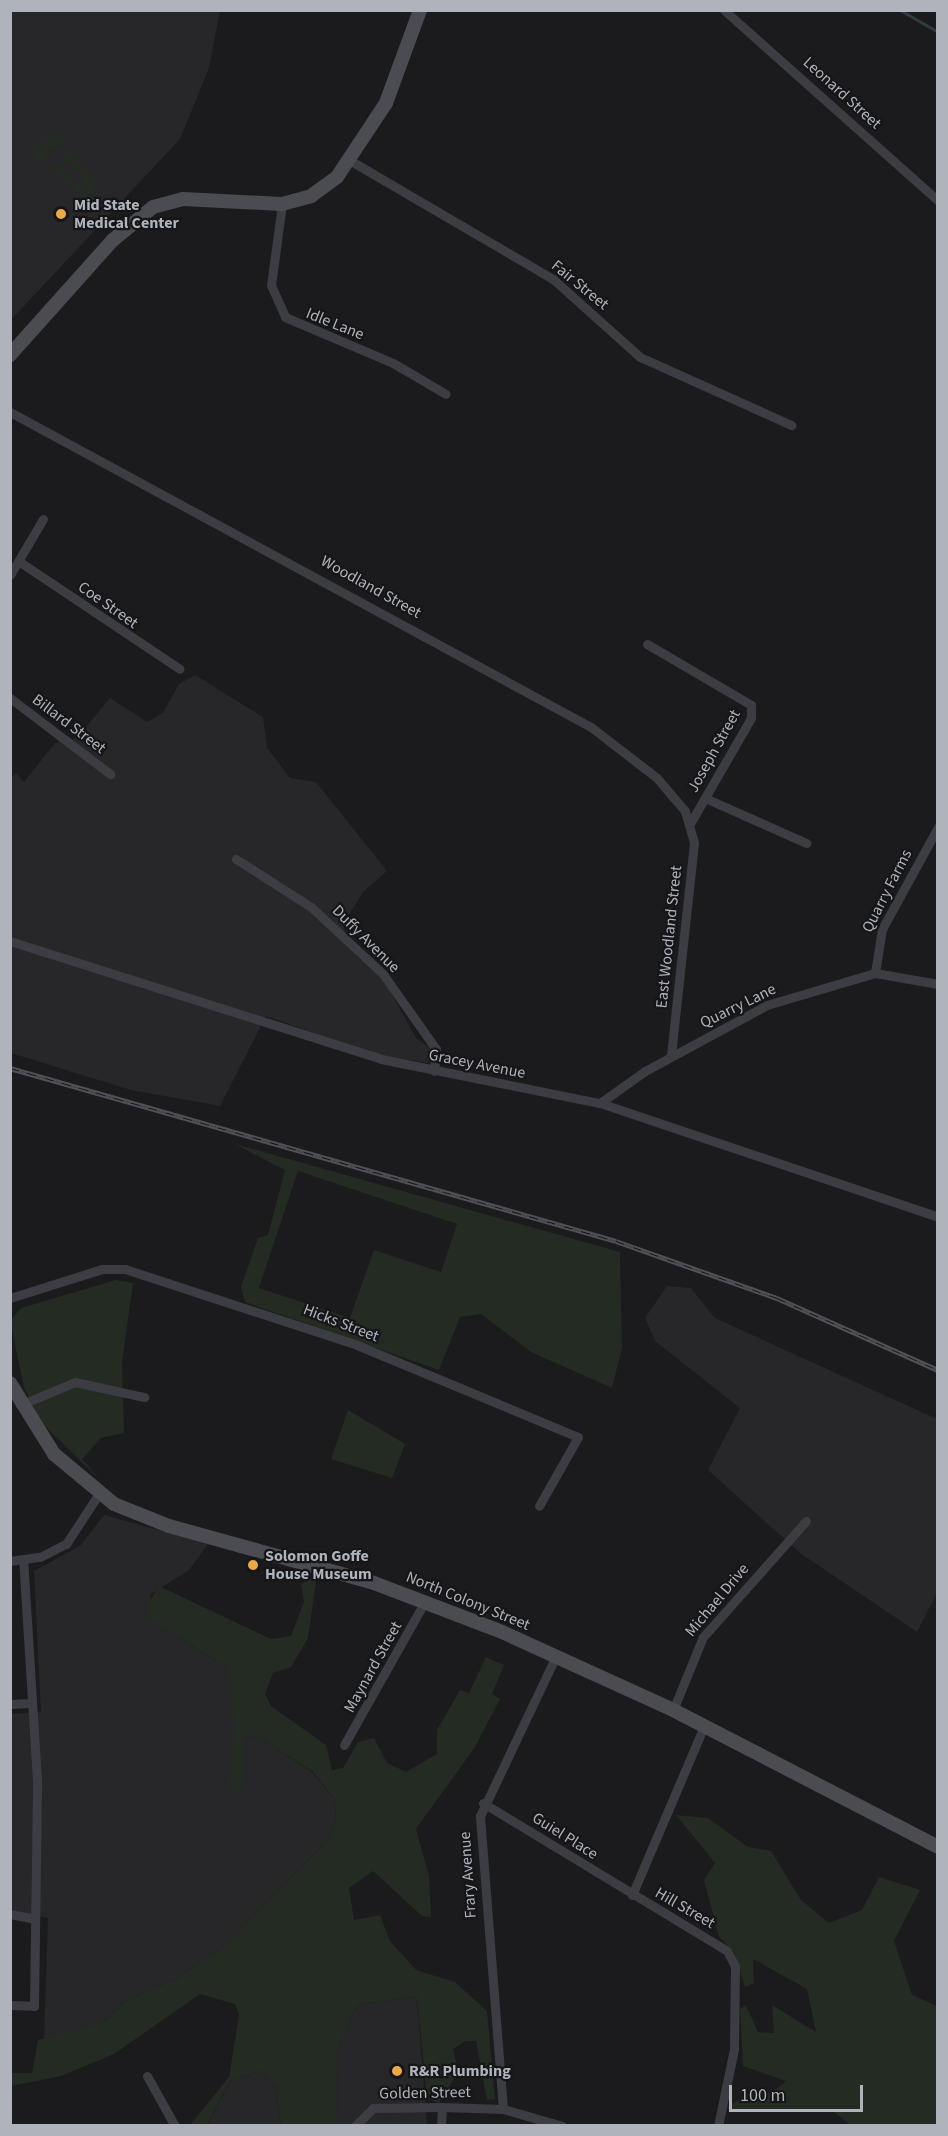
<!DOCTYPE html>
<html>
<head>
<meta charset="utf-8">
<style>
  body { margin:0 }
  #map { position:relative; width:948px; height:2136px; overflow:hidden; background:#1b1b1d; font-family:"Source Sans 3",sans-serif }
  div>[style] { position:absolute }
  .built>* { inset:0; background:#27272a }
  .green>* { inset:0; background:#232b23 }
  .stream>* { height:3px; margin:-1.5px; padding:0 1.5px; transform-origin:1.5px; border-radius:1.5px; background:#313b41 }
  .minor>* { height:9px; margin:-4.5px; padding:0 4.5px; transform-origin:4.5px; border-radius:4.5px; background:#3c3d42 }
  .secondary>* { height:14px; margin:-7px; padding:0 7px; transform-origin:7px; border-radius:7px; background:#4a4c52 }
  .rail>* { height:5px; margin-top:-2.5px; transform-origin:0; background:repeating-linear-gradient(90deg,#161618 0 9px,#4f5157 0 18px); box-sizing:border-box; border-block:2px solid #4f5157 }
  .dots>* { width:16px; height:16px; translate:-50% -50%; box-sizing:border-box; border:3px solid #161618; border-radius:50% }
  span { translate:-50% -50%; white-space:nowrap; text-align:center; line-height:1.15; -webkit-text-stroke:4.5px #161618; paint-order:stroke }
  .street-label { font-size:16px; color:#aeb3bc }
  .poi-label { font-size:16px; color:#aeb3bc; font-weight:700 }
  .left { translate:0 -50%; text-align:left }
  .frame { position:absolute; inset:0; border:12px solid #aeb3bc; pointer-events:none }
  .scale { position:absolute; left:729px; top:2085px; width:134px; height:27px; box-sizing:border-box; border:3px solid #aeb3bc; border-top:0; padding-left:8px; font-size:18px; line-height:21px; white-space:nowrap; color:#aeb3bc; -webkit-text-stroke:4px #161618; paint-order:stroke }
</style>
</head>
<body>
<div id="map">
  <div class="built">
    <i style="clip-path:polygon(11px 11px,220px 11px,209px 68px,180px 139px,11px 320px)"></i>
    <i style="clip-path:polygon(195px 675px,263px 717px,267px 748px,290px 778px,316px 782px,387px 871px,363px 892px,344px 923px,346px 946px,384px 980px,416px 1038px,430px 1048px,429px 1063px,380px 1056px,266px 1016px,220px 1106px,131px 1090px,11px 1053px,11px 778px,16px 773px,24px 782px,55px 743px,77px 738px,110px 698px,147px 722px,163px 713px,179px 684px)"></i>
    <i style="clip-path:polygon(667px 1286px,691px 1288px,715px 1318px,937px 1419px,937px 1593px,917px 1632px,800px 1553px,708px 1470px,740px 1408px,655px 1341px,645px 1318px)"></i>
    <i style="clip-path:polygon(104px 1515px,208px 1544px,189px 1570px,151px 1594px,149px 1619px,228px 1668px,244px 1735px,260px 1738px,311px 1771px,335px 1800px,336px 1823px,326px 1842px,227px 1943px,178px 1978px,126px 2000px,102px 2024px,50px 2042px,44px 2041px,48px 1918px,11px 1910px,11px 1714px,41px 1712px,34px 1571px,80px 1546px)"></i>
    <i style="clip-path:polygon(417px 1996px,427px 2125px,337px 2126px,338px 2047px,357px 2005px)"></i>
    <i style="clip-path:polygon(259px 2071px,276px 2087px,281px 2125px,207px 2126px,230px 2081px)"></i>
  </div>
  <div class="green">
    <i style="clip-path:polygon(52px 131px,67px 142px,50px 149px,41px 165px,31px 150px)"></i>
    <i style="clip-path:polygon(67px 150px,98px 183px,87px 199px,49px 165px,60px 163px,75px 184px,82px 184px,83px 176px,63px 160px)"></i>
    <i style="clip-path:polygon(evenodd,235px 1144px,620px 1252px,622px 1348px,612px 1388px,531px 1352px,481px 1314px,460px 1317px,439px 1370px,245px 1302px,241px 1287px,258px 1238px,268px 1235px,285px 1170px,235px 1144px,298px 1171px,457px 1224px,441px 1272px,374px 1250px,350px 1318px,259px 1288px,298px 1171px)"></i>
    <i style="clip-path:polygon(116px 1280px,133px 1283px,122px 1363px,124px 1433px,101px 1438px,82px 1459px,102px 1482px,40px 1421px,24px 1387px,10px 1321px,21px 1308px)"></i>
    <i style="clip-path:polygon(348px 1410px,405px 1444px,392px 1478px,331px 1459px)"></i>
    <i style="clip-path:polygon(317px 1574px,308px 1638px,291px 1667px,273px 1673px,265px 1694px,271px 1706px,326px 1745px,332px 1770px,343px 1768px,358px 1742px,374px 1738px,387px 1763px,406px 1772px,437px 1754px,437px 1730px,460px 1690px,469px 1693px,486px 1657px,504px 1665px,492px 1694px,500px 1699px,475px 1747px,416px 1829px,429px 1876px,431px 1917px,422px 1916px,373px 1871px,349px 1888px,354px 1920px,380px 1915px,390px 1941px,416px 1970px,455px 1982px,487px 2011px,495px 2099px,487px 2100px,476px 2041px,466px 2041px,453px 2049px,458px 2072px,439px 2103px,427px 2098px,417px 1996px,357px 2005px,338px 2047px,337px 2125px,281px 2125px,276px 2087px,259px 2071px,230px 2081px,207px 2125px,190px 2125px,229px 2077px,239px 2015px,235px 2004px,200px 1994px,114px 2054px,61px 2076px,11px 2086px,11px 2073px,32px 2073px,38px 2040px,102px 2024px,126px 2000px,178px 1978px,227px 1943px,326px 1842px,336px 1823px,335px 1800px,312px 1771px,260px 1738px,244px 1735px,243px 1788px,235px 1793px,229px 1784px,235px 1726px,228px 1668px,149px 1619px,147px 1606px,159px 1586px,271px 1639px,291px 1636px,304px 1602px,301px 1584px)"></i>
    <i style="clip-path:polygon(676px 1815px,708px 1818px,748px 1847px,771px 1851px,801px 1900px,829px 1923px,862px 1910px,879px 1877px,920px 1890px,894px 1941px,912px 1995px,937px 2006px,937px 2125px,850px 2125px,832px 2110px,726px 2109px,745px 2095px,774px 2091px,786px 2081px,743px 2066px,740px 2009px,746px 2005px,758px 2032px,774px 2033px,772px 2005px,816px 2032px,807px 1989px,753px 1959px,754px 1983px,745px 1987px,733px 1951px,719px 1937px,704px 1880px,715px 1863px)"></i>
  </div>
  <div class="stream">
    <i style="left:900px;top:10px;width:44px;rotate:30.1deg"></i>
  </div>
  <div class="minor">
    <i style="left:724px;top:10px;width:287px;rotate:41.7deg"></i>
    <i style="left:351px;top:161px;width:234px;rotate:30.3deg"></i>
    <i style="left:553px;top:279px;width:117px;rotate:41.9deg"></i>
    <i style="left:640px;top:357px;width:166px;rotate:24.2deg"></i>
    <i style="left:282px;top:204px;width:82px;rotate:97.7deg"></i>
    <i style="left:271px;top:285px;width:35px;rotate:66deg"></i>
    <i style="left:285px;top:317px;width:117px;rotate:23.1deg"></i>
    <i style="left:393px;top:363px;width:61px;rotate:30.3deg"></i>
    <i style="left:10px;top:412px;width:661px;rotate:28.47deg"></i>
    <i style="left:591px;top:727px;width:83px;rotate:37.7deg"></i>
    <i style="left:657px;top:778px;width:43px;rotate:49.7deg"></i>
    <i style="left:685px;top:811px;width:33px;rotate:74deg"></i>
    <i style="left:694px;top:843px;width:214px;rotate:96.2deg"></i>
    <i style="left:20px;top:562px;width:192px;rotate:33.8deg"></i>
    <i style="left:10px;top:575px;width:65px;rotate:-59.5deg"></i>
    <i style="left:647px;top:644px;width:121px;rotate:30.4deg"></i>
    <i style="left:751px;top:705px;width:13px;rotate:90deg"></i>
    <i style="left:751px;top:718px;width:120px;rotate:120deg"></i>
    <i style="left:10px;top:698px;width:126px;rotate:37.2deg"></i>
    <i style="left:705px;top:798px;width:111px;rotate:24deg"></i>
    <i style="left:236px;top:859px;width:89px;rotate:32.6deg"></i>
    <i style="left:311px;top:907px;width:98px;rotate:42.9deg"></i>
    <i style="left:383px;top:974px;width:92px;rotate:54.8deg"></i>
    <i style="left:436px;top:1049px;width:22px;rotate:95deg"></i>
    <i style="left:10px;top:941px;width:389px;rotate:17.6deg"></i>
    <i style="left:381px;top:1059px;width:223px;rotate:11.4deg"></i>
    <i style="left:600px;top:1103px;width:357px;rotate:18.6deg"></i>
    <i style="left:875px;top:973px;width:45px;rotate:-81deg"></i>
    <i style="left:882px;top:929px;width:116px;rotate:-61.2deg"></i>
    <i style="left:600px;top:1103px;width:55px;rotate:-35.4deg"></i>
    <i style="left:645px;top:1071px;width:139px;rotate:-28.4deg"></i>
    <i style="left:767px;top:1005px;width:113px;rotate:-16.5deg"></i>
    <i style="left:875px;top:973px;width:64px;rotate:9.9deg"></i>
    <i style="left:10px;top:1298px;width:96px;rotate:-17.5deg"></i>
    <i style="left:102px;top:1269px;width:23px"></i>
    <i style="left:125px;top:1269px;width:244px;rotate:18.1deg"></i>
    <i style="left:357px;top:1345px;width:239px;rotate:22.6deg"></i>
    <i style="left:578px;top:1437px;width:79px;rotate:119.5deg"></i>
    <i style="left:20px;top:1405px;width:60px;rotate:-22.7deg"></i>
    <i style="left:75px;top:1382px;width:71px;rotate:12.3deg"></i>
    <i style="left:10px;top:1561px;width:30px;rotate:-8deg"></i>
    <i style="left:40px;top:1557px;width:29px;rotate:-27deg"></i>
    <i style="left:66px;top:1544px;width:59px;rotate:-56.9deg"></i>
    <i style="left:10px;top:1704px;width:21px;rotate:-3deg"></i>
    <i style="left:673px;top:1710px;width:79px;rotate:-67.7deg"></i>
    <i style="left:703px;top:1637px;width:155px;rotate:-48.4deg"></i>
    <i style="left:344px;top:1745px;width:165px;rotate:-60.6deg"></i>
    <i style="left:483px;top:1803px;width:285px;rotate:31.2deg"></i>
    <i style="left:727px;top:1951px;width:17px;rotate:62deg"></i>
    <i style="left:735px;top:1966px;width:83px;rotate:90.7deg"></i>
    <i style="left:734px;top:2049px;width:79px;rotate:101.7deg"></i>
    <i style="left:632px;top:1895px;width:184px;rotate:-66.9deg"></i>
    <i style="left:10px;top:1914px;width:25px;rotate:11deg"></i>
    <i style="left:10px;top:2005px;width:24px;rotate:2deg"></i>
    <i style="left:34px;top:2006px;width:226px;rotate:-89.2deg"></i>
    <i style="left:37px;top:1780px;width:220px;rotate:-93.6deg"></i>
    <i style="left:147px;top:2076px;width:57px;rotate:60.8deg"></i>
    <i style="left:503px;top:2109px;width:294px;rotate:-94.5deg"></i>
    <i style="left:480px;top:1816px;width:177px;rotate:-64.6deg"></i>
    <i style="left:355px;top:2126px;width:25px;rotate:-45deg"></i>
    <i style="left:373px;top:2108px;width:69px;rotate:-0.8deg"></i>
    <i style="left:442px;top:2107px;width:61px;rotate:1.9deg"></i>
    <i style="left:503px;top:2109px;width:61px;rotate:16.1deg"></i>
    <i style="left:441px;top:2126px;width:19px;rotate:-87deg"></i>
  </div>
  <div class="secondary">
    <i style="left:10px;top:355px;width:154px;rotate:-48.2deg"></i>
    <i style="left:113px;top:240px;width:52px;rotate:-39.5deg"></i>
    <i style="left:153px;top:207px;width:31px;rotate:-15deg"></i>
    <i style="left:183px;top:199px;width:99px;rotate:2.9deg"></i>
    <i style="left:282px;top:204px;width:30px;rotate:-15deg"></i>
    <i style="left:311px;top:196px;width:32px;rotate:-36deg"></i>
    <i style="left:337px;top:177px;width:89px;rotate:-56.5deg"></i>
    <i style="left:386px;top:103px;width:99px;rotate:-69.9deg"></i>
    <i style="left:10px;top:1383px;width:84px;rotate:58.2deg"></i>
    <i style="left:54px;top:1454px;width:78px;rotate:39.8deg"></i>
    <i style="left:114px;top:1504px;width:59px;rotate:21.8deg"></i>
    <i style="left:169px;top:1526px;width:213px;rotate:15.5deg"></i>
    <i style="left:374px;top:1583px;width:137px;rotate:20.9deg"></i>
    <i style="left:502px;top:1632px;width:188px;rotate:24.5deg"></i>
    <i style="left:673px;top:1710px;width:298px;rotate:27.3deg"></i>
  </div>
  <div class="rail">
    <i style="left:10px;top:1068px;width:630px;rotate:15.93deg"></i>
    <i style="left:616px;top:1241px;width:171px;rotate:19.5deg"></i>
    <i style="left:777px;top:1298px;width:176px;rotate:24.1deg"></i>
  </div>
  <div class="dots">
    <i style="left:61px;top:214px;background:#eca844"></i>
    <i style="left:253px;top:1565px;background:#eca844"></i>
    <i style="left:397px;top:2071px;background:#eca844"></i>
  </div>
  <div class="street-label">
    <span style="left:842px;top:93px;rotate:42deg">Leonard Street</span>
    <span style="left:580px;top:285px;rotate:39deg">Fair Street</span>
    <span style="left:335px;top:324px;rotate:22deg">Idle Lane</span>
    <span style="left:371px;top:587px;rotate:29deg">Woodland Street</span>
    <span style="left:108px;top:605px;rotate:35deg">Coe Street</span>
    <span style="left:69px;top:724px;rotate:37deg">Billard Street</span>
    <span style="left:714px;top:751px;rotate:-61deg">Joseph Street</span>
    <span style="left:887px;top:891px;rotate:-63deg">Quarry Farms</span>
    <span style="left:669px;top:937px;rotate:-84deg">East Woodland Street</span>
    <span style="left:366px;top:939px;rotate:45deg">Duffy Avenue</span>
    <span style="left:738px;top:1006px;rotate:-26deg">Quarry Lane</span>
    <span style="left:477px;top:1064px;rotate:11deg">Gracey Avenue</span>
    <span style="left:341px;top:1323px;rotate:21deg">Hicks Street</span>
    <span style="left:717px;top:1600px;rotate:-50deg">Michael Drive</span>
    <span style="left:468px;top:1601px;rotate:22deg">North Colony Street</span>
    <span style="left:373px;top:1667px;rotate:-61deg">Maynard Street</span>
    <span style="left:565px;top:1836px;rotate:32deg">Guiel Place</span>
    <span style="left:468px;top:1875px;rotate:-94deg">Frary Avenue</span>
    <span style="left:685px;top:1908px;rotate:30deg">Hill Street</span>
    <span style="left:425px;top:2093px;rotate:-1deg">Golden Street</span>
  </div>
  <div class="poi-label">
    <span class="left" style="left:74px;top:214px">Mid State<br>Medical Center</span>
    <span class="left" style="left:265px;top:1565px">Solomon Goffe<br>House Museum</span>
    <span class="left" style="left:409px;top:2071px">R&amp;R Plumbing</span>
  </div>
  <div class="frame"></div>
  <div class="scale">100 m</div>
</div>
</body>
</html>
